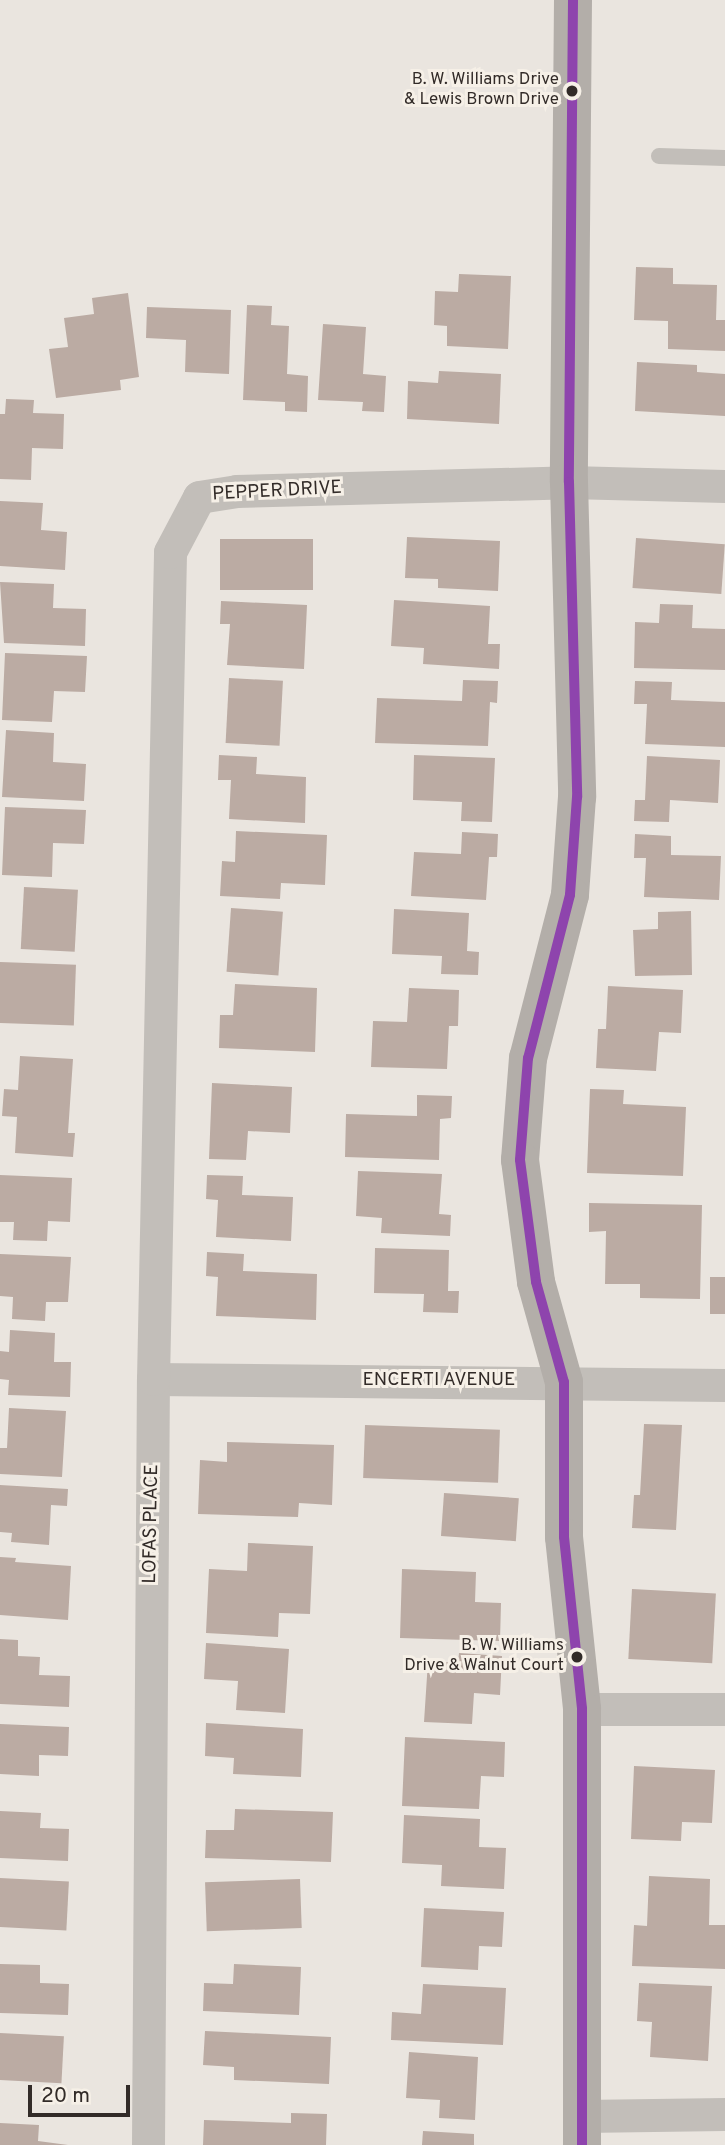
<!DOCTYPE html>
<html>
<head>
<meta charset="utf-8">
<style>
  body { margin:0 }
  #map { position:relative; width:725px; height:2145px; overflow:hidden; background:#eae5df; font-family:Overpass,sans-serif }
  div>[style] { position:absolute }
  .building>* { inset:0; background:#bbaba3; transform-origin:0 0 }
  .lane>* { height:16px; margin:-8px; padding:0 8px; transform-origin:8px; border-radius:8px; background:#c2beb9 }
  .street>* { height:33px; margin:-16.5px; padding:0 16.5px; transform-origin:16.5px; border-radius:16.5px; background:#c2beb9 }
  .secondary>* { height:38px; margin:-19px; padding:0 19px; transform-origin:19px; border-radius:19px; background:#b3aea9 }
  .bus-1>* { height:10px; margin:-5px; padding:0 5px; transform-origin:5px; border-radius:5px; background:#8e44ad }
  .dots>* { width:19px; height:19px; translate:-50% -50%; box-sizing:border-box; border:4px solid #f6f0e7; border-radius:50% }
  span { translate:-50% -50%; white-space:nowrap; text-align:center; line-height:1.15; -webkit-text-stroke:6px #f6f0e7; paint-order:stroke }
  .bus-label { font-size:17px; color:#322b28 }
  .right { translate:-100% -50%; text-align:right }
  .street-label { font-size:19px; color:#322b28 }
  .scale { position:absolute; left:28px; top:2085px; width:102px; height:32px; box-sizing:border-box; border:4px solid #322b28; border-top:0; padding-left:9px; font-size:21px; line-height:24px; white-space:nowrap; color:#322b28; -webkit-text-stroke:5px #f6f0e7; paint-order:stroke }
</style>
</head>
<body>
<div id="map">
  <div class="building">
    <i style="clip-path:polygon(636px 267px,673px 268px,673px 284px,717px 285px,716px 320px,725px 320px,725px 351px,668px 349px,668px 321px,634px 320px)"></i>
    <i style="clip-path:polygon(459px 274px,511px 276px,508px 349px,447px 346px,447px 326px,434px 325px,435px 291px,458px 292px)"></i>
    <i style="clip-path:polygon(128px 293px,139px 377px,120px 380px,121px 390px,56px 398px,49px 349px,68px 347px,64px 318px,94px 314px,92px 298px)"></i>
    <i style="clip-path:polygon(247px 305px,272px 306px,271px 325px,289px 326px,287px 374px,308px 376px,307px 412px,285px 411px,285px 402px,243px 400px)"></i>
    <i style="clip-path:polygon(147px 307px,231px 310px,229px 374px,185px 372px,186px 340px,146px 338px)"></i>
    <i style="clip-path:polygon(323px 324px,366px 327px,363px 374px,386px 376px,384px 412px,362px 411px,363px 402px,318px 400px)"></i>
    <i style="clip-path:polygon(637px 362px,697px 365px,697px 372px,725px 374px,725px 416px,635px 411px)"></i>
    <i style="clip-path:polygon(439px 371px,501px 374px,499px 424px,407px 419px,408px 381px,438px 383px)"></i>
    <i style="clip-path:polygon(6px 399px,34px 400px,33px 413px,64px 414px,63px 449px,32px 448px,31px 480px,0 479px,0 414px,5px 414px)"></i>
    <i style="clip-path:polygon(0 501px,43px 503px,41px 530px,67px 532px,65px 570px,0 566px)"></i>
    <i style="clip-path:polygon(407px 537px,500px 541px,498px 591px,438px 588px,438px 579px,405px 578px)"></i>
    <i style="left:636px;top:538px;width:89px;height:50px;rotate:4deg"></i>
    <i style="left:313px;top:539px;width:51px;height:93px;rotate:90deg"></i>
    <i style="clip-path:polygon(0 582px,54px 584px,53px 608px,86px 609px,85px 646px,4px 643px)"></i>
    <i style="clip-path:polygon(394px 600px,490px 606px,488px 644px,500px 644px,499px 669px,423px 664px,424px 648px,391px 646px)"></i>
    <i style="clip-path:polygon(221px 601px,307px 605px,304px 669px,227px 665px,230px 624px,220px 624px)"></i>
    <i style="clip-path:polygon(660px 604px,693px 605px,692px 628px,725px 629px,725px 670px,634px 668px,635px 622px,659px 623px)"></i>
    <i style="clip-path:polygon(5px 653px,87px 656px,85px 692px,54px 691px,52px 722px,2px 720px)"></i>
    <i style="left:229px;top:678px;width:54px;height:65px;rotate:3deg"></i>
    <i style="clip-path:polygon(463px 680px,498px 681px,497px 703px,490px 702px,488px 746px,375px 743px,377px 698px,462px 701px)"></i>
    <i style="clip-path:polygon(635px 681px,672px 682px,671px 700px,725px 702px,725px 747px,645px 744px,647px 704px,634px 704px)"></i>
    <i style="clip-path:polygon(6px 730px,54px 733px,53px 762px,86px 764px,84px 801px,2px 797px)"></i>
    <i style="clip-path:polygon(219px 755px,257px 757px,256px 774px,306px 777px,305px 823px,229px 819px,231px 780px,218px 780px)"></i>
    <i style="clip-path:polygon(414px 755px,495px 758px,492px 822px,461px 821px,462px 802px,413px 800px)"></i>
    <i style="clip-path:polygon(647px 756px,720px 760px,718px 803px,670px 800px,669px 822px,634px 821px,635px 800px,645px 800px)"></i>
    <i style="clip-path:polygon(5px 807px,86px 810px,84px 844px,53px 843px,52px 877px,2px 875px)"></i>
    <i style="clip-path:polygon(236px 831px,327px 835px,325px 885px,281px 883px,280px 899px,220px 896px,222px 861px,235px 862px)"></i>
    <i style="clip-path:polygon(462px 832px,498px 834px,497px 857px,489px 857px,486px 900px,411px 896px,414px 852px,461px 854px)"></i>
    <i style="clip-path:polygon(635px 834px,671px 836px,671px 855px,721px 856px,719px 900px,644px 897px,646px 858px,634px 858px)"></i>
    <i style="left:24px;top:887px;width:54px;height:62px;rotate:3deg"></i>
    <i style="left:231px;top:908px;width:52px;height:64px;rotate:4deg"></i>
    <i style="clip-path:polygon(394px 909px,469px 913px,467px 951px,479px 952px,478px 975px,441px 974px,442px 956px,392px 954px)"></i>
    <i style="clip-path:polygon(691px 911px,692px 975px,635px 976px,633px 930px,658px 929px,658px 912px)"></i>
    <i style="left:0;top:962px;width:76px;height:61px;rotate:2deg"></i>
    <i style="clip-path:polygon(235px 984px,317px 988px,315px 1052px,219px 1048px,220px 1015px,233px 1015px)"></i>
    <i style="clip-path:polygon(608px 986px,683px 990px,681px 1033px,659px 1032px,656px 1071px,596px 1068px,598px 1029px,606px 1029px)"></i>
    <i style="clip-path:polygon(409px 988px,459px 990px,458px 1026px,449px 1026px,447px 1069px,371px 1067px,373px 1021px,407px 1022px)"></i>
    <i style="clip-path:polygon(20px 1056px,73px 1059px,68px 1133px,75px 1133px,73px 1157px,15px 1153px,17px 1117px,2px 1116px,4px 1089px,18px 1090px)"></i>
    <i style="clip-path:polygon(212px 1083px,292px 1087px,290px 1133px,248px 1131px,246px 1160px,209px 1159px)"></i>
    <i style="clip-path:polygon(590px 1089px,624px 1090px,623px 1104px,686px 1107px,683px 1176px,587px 1173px)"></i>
    <i style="clip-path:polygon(417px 1095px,452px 1096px,451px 1118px,440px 1119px,439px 1160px,345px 1157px,346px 1114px,417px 1116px)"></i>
    <i style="clip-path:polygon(358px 1171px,442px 1174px,439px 1214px,451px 1215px,450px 1236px,381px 1233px,382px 1218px,356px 1216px)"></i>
    <i style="clip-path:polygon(0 1175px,72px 1178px,70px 1222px,48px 1221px,47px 1241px,13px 1240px,14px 1222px,0 1222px)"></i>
    <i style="clip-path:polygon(207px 1175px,243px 1176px,242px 1195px,293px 1197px,291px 1241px,216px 1237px,218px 1200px,206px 1199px)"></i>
    <i style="clip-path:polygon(589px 1203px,702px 1205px,700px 1299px,640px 1298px,640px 1284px,605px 1284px,606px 1231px,589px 1232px)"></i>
    <i style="clip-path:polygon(375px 1248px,449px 1250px,448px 1291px,459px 1291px,458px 1313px,423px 1312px,424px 1294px,374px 1293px)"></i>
    <i style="clip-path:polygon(207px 1252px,244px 1254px,243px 1271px,317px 1274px,316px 1320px,216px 1316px,218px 1277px,206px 1276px)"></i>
    <i style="clip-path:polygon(0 1254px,71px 1257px,68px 1302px,46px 1302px,45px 1321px,12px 1319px,13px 1297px,0 1296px)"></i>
    <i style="left:710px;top:1277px;width:15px;height:37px"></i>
    <i style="clip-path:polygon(10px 1330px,55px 1333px,54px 1362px,71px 1362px,70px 1397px,8px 1395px,9px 1380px,0 1379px,0 1351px,9px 1352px)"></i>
    <i style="clip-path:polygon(9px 1408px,66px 1411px,62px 1477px,0 1474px,0 1448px,7px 1448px)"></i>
    <i style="clip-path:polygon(644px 1424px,682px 1425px,676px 1530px,632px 1528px,634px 1495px,640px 1495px)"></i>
    <i style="left:365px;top:1425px;width:135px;height:53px;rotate:2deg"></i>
    <i style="clip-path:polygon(227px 1442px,334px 1445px,332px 1505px,299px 1503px,298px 1517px,198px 1514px,200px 1460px,227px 1462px)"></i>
    <i style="clip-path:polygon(0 1485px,68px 1489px,67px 1506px,51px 1505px,49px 1545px,11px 1542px,12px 1533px,0 1532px)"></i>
    <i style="left:444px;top:1493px;width:75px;height:43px;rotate:4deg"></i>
    <i style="clip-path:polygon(248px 1543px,313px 1546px,310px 1614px,279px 1613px,278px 1637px,206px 1633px,209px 1569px,247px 1571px)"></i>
    <i style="clip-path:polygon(0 1557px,16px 1558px,15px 1562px,71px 1566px,68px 1620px,0 1615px)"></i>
    <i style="clip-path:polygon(402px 1569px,476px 1572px,475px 1602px,501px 1603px,500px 1641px,400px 1638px)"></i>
    <i style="left:632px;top:1589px;width:84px;height:70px;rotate:3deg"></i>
    <i style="clip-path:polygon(0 1639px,18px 1640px,18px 1656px,40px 1657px,39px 1675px,70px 1676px,69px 1707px,0 1704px)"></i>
    <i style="clip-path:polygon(206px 1643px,289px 1649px,285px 1713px,236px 1710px,238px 1681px,204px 1679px)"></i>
    <i style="clip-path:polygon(459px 1653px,502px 1656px,500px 1695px,474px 1693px,472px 1724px,424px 1722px,428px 1661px,458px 1663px)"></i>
    <i style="clip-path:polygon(206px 1723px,303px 1729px,301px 1777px,233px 1774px,234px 1758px,205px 1756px)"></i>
    <i style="clip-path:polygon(0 1724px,69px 1727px,68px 1756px,39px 1755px,39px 1776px,0 1774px)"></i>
    <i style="clip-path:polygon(405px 1737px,505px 1742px,504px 1777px,481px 1776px,479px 1809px,402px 1806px)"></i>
    <i style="clip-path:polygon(634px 1766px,715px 1770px,712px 1823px,682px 1822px,681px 1841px,631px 1839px)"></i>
    <i style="clip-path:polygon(235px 1809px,333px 1812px,331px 1862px,205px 1858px,206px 1830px,234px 1830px)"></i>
    <i style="clip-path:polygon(0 1811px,41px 1813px,40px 1828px,69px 1829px,68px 1861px,0 1858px)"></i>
    <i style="clip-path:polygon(404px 1815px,480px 1819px,479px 1847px,506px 1848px,504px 1889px,441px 1886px,442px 1865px,402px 1863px)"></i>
    <i style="clip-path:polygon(649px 1876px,710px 1879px,709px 1925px,725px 1925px,725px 1969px,632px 1966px,634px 1925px,647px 1926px)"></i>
    <i style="left:0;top:1878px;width:69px;height:49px;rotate:3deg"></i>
    <i style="left:300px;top:1879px;width:49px;height:95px;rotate:88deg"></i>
    <i style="clip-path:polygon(424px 1908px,504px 1912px,502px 1947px,479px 1946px,478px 1970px,421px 1967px)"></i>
    <i style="clip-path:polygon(0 1964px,40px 1965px,40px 1983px,69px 1984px,68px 2015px,0 2013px)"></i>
    <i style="clip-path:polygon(234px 1964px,301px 1967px,299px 2015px,203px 2011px,204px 1983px,233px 1984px)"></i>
    <i style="clip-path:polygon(639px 1983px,712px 1986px,708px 2061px,650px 2057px,652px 2022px,637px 2021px)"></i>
    <i style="clip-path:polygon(423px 1984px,506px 1988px,503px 2045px,391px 2040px,392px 2012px,421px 2014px)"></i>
    <i style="clip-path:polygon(205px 2031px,331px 2037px,329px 2084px,234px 2080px,234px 2067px,203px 2065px)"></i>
    <i style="left:0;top:2033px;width:64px;height:47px;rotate:3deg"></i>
    <i style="clip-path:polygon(409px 2052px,478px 2057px,475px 2120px,439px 2118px,440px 2100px,406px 2098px)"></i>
    <i style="clip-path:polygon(291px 2113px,327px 2114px,326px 2145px,203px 2145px,204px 2120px,291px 2123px)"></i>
    <i style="clip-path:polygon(0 2123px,39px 2125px,38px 2141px,68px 2145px,0 2145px)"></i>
    <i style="clip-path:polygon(423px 2131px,474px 2134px,474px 2145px,422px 2145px)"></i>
  </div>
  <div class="lane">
    <i style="left:659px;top:156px;width:66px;rotate:1.7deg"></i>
  </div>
  <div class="street">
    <i style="left:153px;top:1379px;width:572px;rotate:0.6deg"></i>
    <i style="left:582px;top:1709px;width:143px"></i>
    <i style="left:582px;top:2116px;width:143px;rotate:-0.8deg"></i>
    <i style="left:148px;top:2145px;width:766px;rotate:-89.63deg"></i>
    <i style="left:153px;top:1379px;width:827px;rotate:-88.82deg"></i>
    <i style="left:170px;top:552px;width:62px;rotate:-62.2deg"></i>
    <i style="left:199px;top:497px;width:37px;rotate:-9deg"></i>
    <i style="left:236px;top:491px;width:333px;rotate:-1.5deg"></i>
    <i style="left:569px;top:482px;width:156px;rotate:1.5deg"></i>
  </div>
  <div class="secondary">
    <i style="left:573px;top:0;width:482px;rotate:90.5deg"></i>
    <i style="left:569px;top:482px;width:315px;rotate:88.5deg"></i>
    <i style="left:577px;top:797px;width:98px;rotate:94.1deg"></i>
    <i style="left:570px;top:895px;width:168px;rotate:104.4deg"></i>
    <i style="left:528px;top:1058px;width:102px;rotate:94.5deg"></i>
    <i style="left:520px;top:1160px;width:123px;rotate:82.5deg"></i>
    <i style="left:536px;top:1282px;width:104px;rotate:74.4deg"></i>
    <i style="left:564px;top:1382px;width:155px;rotate:90deg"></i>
    <i style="left:564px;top:1537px;width:173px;rotate:84deg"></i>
    <i style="left:582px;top:1709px;width:436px;rotate:90deg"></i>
  </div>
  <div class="bus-1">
    <i style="left:573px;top:0;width:482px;rotate:90.5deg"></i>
    <i style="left:569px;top:482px;width:315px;rotate:88.5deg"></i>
    <i style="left:577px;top:797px;width:98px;rotate:94.1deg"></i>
    <i style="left:570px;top:895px;width:168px;rotate:104.4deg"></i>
    <i style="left:528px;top:1058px;width:102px;rotate:94.5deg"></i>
    <i style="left:520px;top:1160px;width:123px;rotate:82.5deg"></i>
    <i style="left:536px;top:1282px;width:104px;rotate:74.4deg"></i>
    <i style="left:564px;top:1382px;width:155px;rotate:90deg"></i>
    <i style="left:564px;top:1537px;width:173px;rotate:84deg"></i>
    <i style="left:582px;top:1709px;width:436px;rotate:90deg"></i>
  </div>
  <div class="dots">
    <i style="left:572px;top:91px;background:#322b28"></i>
    <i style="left:577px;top:1657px;background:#322b28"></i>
  </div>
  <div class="bus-label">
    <span class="right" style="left:559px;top:91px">B. W. Williams Drive<br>&amp; Lewis Brown Drive</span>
    <span class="right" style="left:564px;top:1657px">B. W. Williams<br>Drive &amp; Walnut Court</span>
  </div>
  <div class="street-label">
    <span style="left:277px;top:492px;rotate:-3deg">PEPPER DRIVE</span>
    <span style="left:439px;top:1381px">ENCERTI AVENUE</span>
    <span style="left:152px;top:1524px;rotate:-89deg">LOFAS PLACE</span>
  </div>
  <div class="scale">20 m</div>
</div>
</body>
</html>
